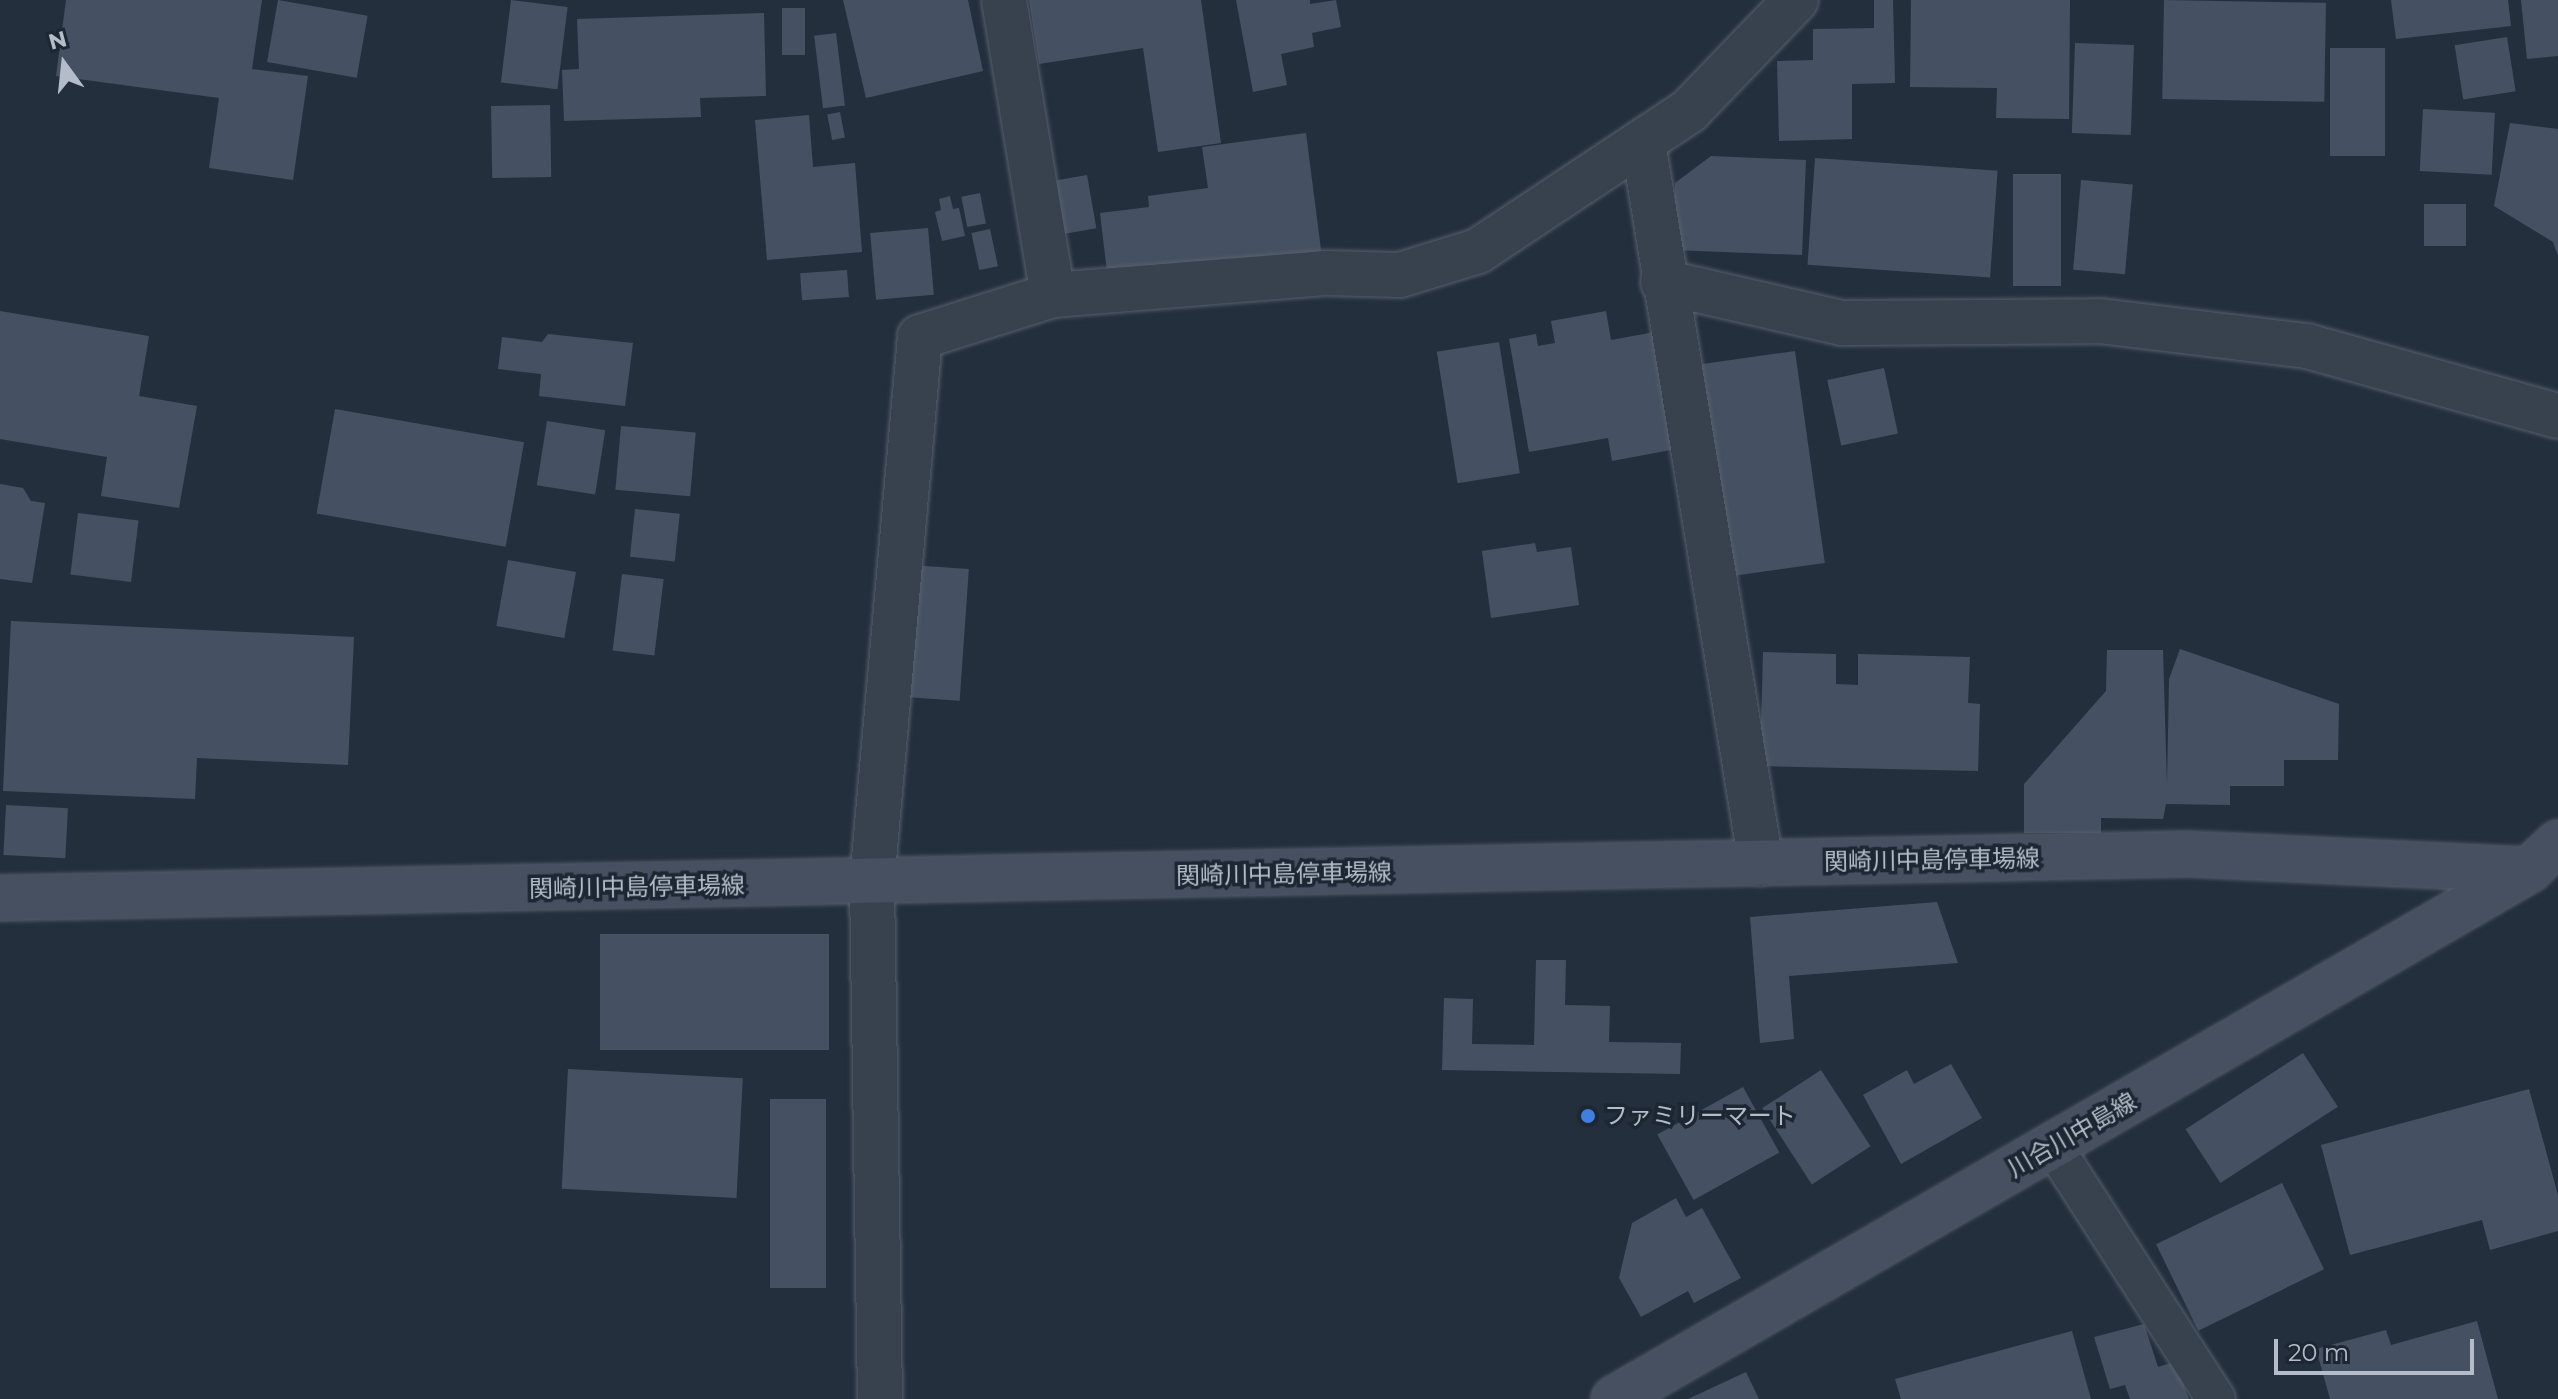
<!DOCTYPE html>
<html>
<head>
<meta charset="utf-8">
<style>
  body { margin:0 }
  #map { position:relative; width:2558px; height:1399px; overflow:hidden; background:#242f3e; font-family:Montserrat,"Noto Sans JP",sans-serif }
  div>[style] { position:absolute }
  .building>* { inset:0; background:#455162; transform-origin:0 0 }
  .roads { filter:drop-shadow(0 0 2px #565f6c) drop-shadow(0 0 2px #565f6c) }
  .service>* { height:38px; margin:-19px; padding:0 19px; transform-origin:19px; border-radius:19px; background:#38414e }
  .minor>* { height:44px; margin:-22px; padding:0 22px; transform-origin:22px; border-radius:22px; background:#38414e }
  .secondary>* { height:44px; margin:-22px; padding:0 22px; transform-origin:22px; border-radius:22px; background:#465061 }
  .dots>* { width:22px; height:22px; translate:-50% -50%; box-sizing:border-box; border:4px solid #1d2633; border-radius:50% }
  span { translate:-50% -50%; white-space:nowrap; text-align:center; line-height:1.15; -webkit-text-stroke:7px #1d2633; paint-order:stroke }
  .street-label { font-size:24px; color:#b4bcc9 }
  .poi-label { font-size:24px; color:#b4bcc9 }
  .left { translate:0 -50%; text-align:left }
  .north { position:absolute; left:24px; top:24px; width:80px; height:80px; -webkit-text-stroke:6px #1d2633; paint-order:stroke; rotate:345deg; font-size:22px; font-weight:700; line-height:32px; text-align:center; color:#b4bcc9 }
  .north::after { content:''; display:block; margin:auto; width:28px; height:36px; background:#b4bcc9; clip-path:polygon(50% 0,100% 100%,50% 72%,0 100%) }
  .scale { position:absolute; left:2274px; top:1339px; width:200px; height:36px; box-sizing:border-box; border:4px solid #b4bcc9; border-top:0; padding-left:10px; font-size:24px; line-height:28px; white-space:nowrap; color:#b4bcc9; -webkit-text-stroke:6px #1d2633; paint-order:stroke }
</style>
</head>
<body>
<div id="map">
  <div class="building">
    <i style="clip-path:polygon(66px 0,262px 0,252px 69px,308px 76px,293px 180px,209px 168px,219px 98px,56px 76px)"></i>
    <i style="left:278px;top:0;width:91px;height:63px;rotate:10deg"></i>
    <i style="left:511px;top:0;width:57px;height:83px;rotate:7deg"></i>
    <i style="clip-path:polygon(843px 0,968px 0,983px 71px,866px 98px)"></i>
    <i style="clip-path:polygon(1029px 0,1201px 0,1221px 143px,1158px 152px,1143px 48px,1039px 64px)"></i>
    <i style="clip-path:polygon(1236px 0,1310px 0,1310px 4px,1336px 0,1341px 27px,1312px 33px,1314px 47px,1281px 54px,1287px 85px,1253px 92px)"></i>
    <i style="clip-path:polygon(1874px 0,1893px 0,1895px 83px,1852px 84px,1852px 139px,1779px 141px,1777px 61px,1813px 60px,1813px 29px,1874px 28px)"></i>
    <i style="clip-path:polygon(1911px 0,2070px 0,2069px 119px,1996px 118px,1997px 88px,1910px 87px)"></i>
    <i style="left:2164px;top:0;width:162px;height:99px;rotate:1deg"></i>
    <i style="clip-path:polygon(2391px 0,2508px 0,2511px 26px,2396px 39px)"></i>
    <i style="clip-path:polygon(2521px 0,2558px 0,2558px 56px,2527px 59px)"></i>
    <i style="left:782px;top:8px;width:23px;height:47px"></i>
    <i style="clip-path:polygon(764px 13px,766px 96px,700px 98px,701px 117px,564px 121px,562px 70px,579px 69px,577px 19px)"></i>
    <i style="left:836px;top:33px;width:73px;height:22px;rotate:83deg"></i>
    <i style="left:2507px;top:37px;width:55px;height:53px;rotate:81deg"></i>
    <i style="left:2075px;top:43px;width:59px;height:90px;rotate:2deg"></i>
    <i style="left:2330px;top:48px;width:55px;height:108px"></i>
    <i style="left:550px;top:105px;width:72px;height:59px;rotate:89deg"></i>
    <i style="left:2423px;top:109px;width:72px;height:62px;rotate:3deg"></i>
    <i style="left:840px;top:112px;width:26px;height:13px;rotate:79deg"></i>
    <i style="clip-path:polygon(809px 115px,813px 167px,855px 163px,862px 252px,767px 260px,755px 120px)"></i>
    <i style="clip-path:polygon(2510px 123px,2558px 129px,2558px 256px,2553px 242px,2494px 206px)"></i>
    <i style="clip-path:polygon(1306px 133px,1324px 273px,1110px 297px,1100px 213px,1149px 207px,1148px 196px,1208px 188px,1202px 147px)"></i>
    <i style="clip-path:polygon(1711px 156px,1806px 160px,1802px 255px,1673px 250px,1675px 183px)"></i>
    <i style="left:1815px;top:158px;width:183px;height:107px;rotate:4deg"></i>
    <i style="left:2013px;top:174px;width:48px;height:112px"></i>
    <i style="left:1087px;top:175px;width:54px;height:38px;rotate:80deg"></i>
    <i style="left:2081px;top:180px;width:52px;height:90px;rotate:5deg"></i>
    <i style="left:980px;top:193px;width:31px;height:19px;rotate:79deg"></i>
    <i style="clip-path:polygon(950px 196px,953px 209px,959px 208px,965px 236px,942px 241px,935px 212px,941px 210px,939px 199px)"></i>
    <i style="left:2424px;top:204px;width:42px;height:42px"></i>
    <i style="left:928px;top:228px;width:67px;height:58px;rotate:85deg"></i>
    <i style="left:990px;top:229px;width:38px;height:19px;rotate:78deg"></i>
    <i style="left:847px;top:270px;width:27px;height:47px;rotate:86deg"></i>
    <i style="clip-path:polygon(0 311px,149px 336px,139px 396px,197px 406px,179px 508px,101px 496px,107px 457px,0 439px)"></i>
    <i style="clip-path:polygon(1606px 311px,1611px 340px,1682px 327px,1703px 444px,1612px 461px,1608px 438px,1529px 452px,1509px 339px,1536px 334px,1538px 346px,1555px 343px,1551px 321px)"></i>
    <i style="clip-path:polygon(548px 334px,633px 343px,625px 406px,539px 396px,541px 374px,498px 369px,502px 337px,542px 342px)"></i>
    <i style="left:1499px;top:342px;width:133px;height:63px;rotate:81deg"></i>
    <i style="left:1795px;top:351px;width:214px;height:97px;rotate:82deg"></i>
    <i style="left:1884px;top:368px;width:67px;height:58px;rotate:78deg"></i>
    <i style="left:335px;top:409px;width:192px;height:106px;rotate:10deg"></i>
    <i style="left:547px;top:421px;width:59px;height:65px;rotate:9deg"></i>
    <i style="left:621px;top:426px;width:75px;height:64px;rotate:5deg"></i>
    <i style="clip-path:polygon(0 484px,23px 488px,31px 501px,45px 503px,32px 583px,0 579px)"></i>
    <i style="left:635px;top:509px;width:45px;height:48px;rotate:6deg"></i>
    <i style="left:78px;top:513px;width:61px;height:62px;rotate:7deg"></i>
    <i style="clip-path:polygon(1535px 543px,1537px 552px,1571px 547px,1579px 605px,1491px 618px,1482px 551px)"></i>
    <i style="left:508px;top:560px;width:69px;height:67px;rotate:10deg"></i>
    <i style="left:911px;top:565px;width:58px;height:132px;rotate:4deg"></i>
    <i style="left:622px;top:574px;width:42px;height:77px;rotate:7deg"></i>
    <i style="clip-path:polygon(11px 621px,354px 637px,348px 765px,197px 758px,195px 799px,3px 791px)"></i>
    <i style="clip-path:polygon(2180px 649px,2339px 704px,2338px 760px,2284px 760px,2284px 786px,2230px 786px,2230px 805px,2166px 804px,2163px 819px,2101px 818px,2101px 833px,2024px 833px,2024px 784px,2106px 691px,2107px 650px,2163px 650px,2167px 785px,2169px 679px)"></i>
    <i style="clip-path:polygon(1763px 652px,1836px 654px,1836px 684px,1858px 685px,1858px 654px,1970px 657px,1968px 703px,1980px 704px,1978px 771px,1760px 766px)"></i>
    <i style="left:6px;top:805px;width:62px;height:50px;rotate:3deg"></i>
    <i style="clip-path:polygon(1937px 902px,1958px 963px,1789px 976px,1794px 1039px,1760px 1043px,1750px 917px)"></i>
    <i style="left:829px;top:934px;width:116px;height:229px;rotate:90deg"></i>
    <i style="clip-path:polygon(1536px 960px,1566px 960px,1565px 1005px,1610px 1006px,1609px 1042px,1681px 1043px,1680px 1074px,1442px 1070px,1444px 998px,1473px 999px,1472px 1044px,1534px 1045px)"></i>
    <i style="left:2303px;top:1053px;width:64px;height:140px;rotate:57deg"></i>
    <i style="clip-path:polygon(1951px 1064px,1982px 1118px,1901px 1164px,1863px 1095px,1907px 1070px,1914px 1084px)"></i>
    <i style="left:568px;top:1069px;width:175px;height:120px;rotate:3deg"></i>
    <i style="left:1821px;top:1070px;width:91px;height:70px;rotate:57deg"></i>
    <i style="left:1743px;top:1087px;width:75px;height:98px;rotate:61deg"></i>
    <i style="clip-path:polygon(2529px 1089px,2558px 1195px,2558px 1231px,2490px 1250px,2482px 1220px,2350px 1255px,2321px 1145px)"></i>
    <i style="left:770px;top:1099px;width:56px;height:189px"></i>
    <i style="left:2282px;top:1183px;width:96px;height:140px;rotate:64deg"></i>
    <i style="clip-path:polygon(1676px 1198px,1686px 1217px,1702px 1208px,1741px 1278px,1694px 1303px,1688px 1291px,1641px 1317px,1619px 1278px,1632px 1223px)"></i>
    <i style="clip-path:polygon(2477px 1321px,2498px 1399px,2330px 1399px,2316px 1349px,2386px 1330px,2391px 1345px)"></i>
    <i style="clip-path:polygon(2144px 1324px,2158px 1367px,2174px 1362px,2189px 1399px,2130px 1399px,2125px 1385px,2110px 1389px,2094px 1337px)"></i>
    <i style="clip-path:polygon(2072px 1331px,2091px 1399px,1901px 1399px,1895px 1379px)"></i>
    <i style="clip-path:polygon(1746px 1372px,1759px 1399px,1688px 1399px)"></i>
  </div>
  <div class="roads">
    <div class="service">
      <i style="left:2053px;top:1146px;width:301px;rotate:57.2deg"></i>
    </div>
    <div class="minor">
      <i style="left:1004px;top:0;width:299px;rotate:80.6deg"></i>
      <i style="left:1643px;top:142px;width:731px;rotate:80.71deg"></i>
      <i style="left:1663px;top:282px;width:184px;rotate:12.9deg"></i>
      <i style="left:1842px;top:323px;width:258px;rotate:-0.4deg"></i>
      <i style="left:2100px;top:321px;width:209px;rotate:6.9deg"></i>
      <i style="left:2307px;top:346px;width:261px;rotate:15.6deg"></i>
      <i style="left:880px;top:1399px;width:517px;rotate:-90.89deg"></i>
      <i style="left:872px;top:882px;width:547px;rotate:-84.97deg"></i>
      <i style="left:920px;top:337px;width:139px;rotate:-17.5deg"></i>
      <i style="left:1053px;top:295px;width:272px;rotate:-4.6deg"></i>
      <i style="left:1324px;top:273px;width:76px;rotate:1.5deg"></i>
      <i style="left:1400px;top:275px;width:82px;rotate:-17.1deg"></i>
      <i style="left:1478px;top:251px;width:253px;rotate:-33.6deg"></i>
      <i style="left:1689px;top:111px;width:154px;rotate:-46.1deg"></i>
    </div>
    <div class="secondary">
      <i style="left:0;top:898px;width:2188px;rotate:-1.15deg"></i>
      <i style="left:2188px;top:854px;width:341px;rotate:2.7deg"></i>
      <i style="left:2529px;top:870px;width:40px;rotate:-43deg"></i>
      <i style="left:1614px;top:1399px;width:1057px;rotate:-30.03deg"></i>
    </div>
  </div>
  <div class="dots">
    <i style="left:1588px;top:1116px;background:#3f7fe0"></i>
  </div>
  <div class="street-label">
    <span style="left:1932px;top:860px;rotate:-1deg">関崎川中島停車場線</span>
    <span style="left:1284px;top:874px;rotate:-1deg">関崎川中島停車場線</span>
    <span style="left:637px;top:887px;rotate:-1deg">関崎川中島停車場線</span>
    <span style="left:2072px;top:1135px;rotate:-30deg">川合川中島線</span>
  </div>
  <div class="poi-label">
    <span class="left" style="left:1604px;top:1116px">ファミリーマート</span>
  </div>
  <div class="north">N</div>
  <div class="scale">20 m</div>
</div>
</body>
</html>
